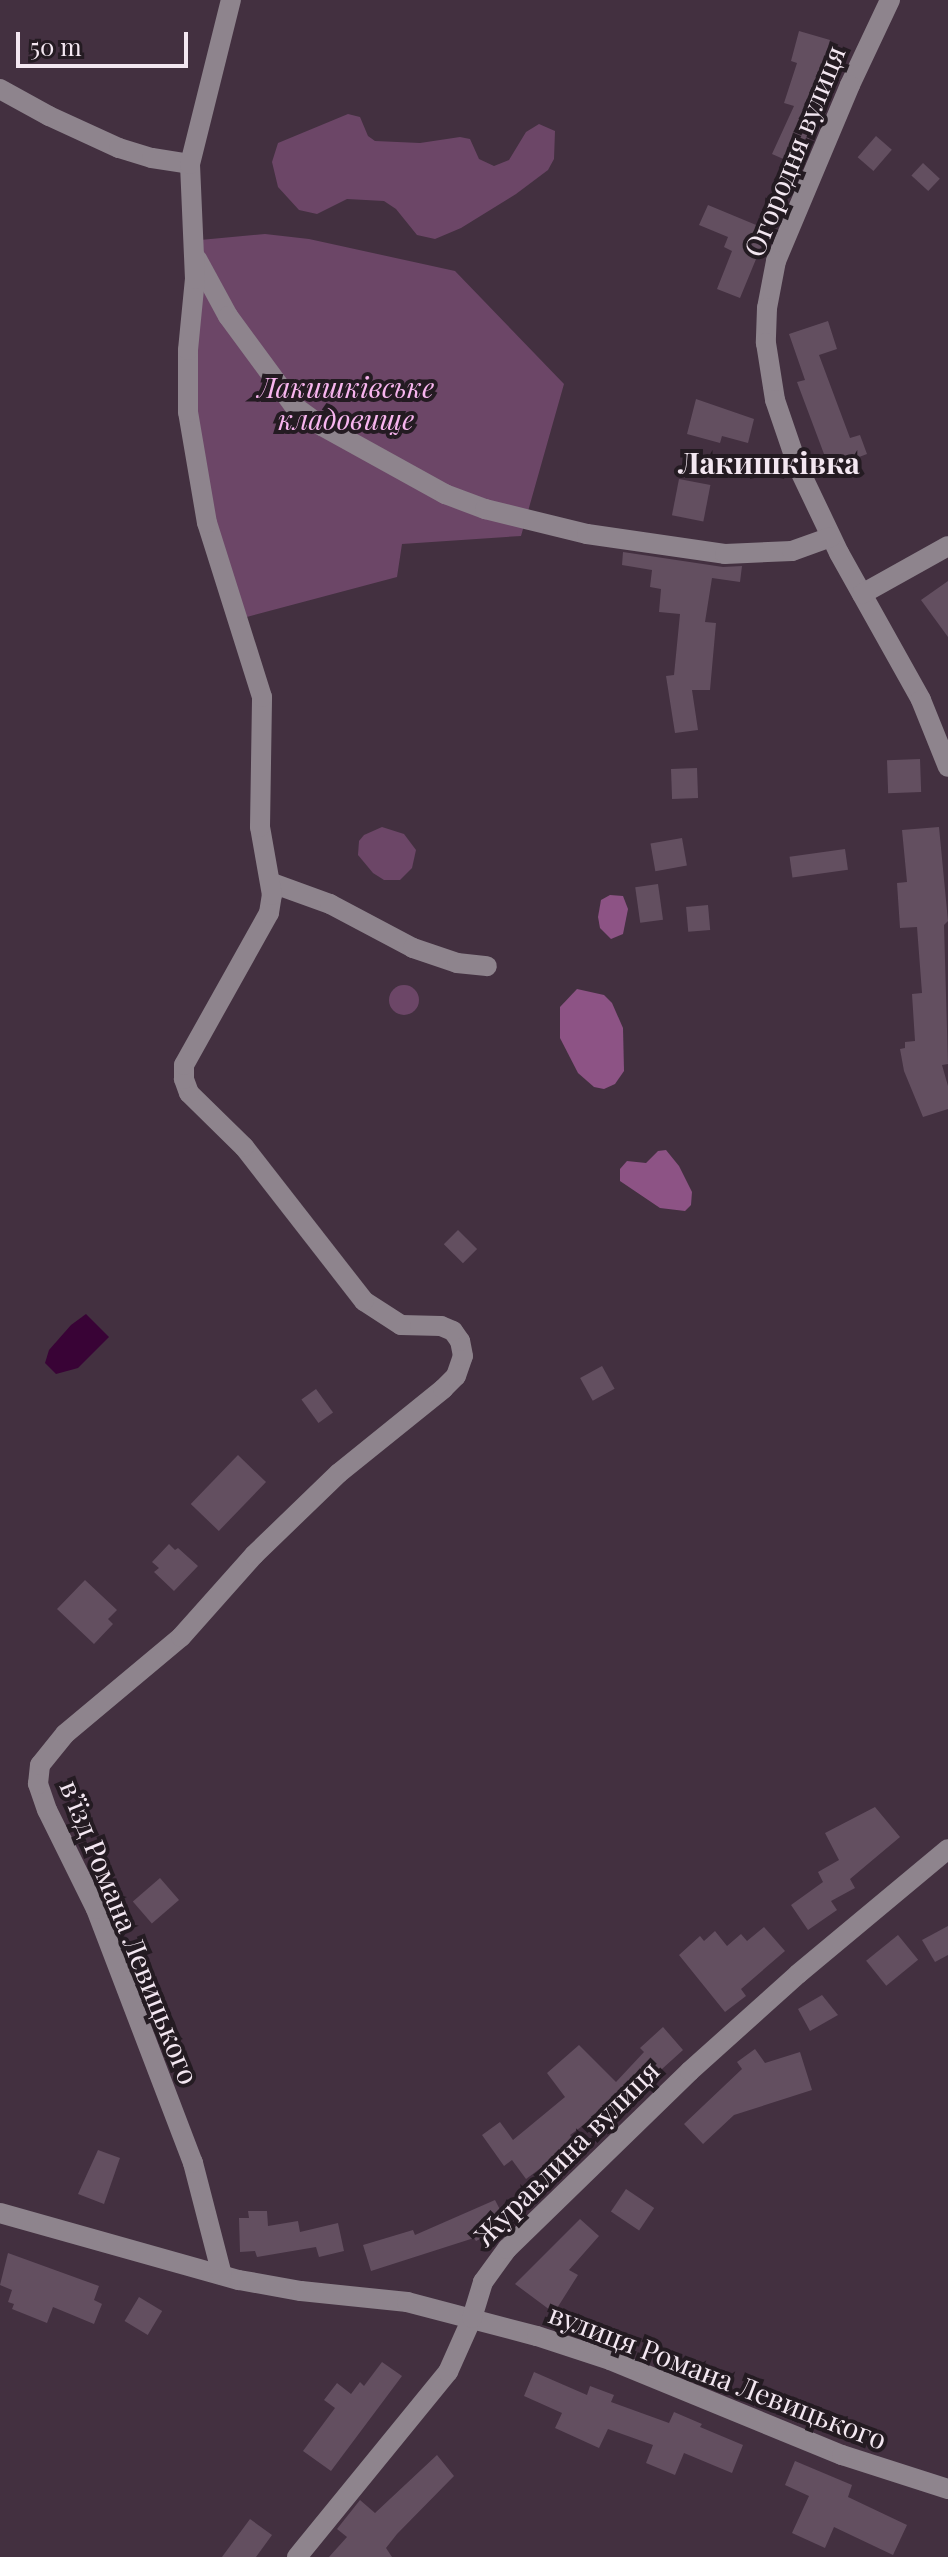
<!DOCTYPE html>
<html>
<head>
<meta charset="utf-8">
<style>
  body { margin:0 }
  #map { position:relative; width:948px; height:2557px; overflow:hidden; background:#433040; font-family:"Playfair Display",serif }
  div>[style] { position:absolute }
  .green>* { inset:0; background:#6c4667 }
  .round { border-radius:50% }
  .forest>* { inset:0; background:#8d5385 }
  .water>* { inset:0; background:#390336 }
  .building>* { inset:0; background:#634f60; transform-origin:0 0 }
  .minor>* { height:20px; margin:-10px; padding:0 10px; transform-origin:10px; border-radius:10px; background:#8e848d }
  span { translate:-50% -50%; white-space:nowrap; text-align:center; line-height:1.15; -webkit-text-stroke:8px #241b22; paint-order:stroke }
  .street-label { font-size:28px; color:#f3e7f1 }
  .park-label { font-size:28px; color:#f8b5ef; font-style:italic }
  .neighbourhood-label { font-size:30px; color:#f3e7f1; font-weight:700 }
  .scale { position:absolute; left:16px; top:32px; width:172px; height:36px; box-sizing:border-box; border:4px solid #f3e7f1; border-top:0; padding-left:10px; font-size:24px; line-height:28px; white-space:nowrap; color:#f3e7f1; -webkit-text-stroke:6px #241b22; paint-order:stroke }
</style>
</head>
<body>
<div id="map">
  <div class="green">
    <i style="clip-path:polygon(348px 114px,360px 117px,368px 136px,375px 141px,420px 143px,460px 137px,470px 139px,479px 159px,494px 166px,509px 160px,526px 132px,539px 124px,555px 131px,554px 159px,548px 170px,516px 194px,461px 228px,435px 239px,417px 235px,396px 209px,384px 201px,347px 199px,317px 214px,299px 210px,278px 187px,272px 162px,278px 143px)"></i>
    <i style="clip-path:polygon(265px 234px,309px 239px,455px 271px,564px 384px,521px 536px,402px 544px,397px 577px,243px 618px,219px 543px,194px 412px,200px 240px)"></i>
    <i style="clip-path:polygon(382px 827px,404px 834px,416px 850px,412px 868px,400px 880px,384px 880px,373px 873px,358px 855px,359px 841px,364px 835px)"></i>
    <i class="round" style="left:389px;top:985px;width:30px;height:30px"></i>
  </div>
  <div class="forest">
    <i style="clip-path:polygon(610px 895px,623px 896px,628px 909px,623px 934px,611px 939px,600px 928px,598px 917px,601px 900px)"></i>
    <i style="clip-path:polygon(577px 989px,604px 995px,612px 1003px,623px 1028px,624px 1071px,615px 1084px,604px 1089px,594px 1087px,578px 1073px,560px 1038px,560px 1007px)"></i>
    <i style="clip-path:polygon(666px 1150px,679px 1166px,692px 1192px,691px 1205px,685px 1211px,660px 1208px,620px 1181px,620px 1169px,627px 1161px,646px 1163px,658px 1151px)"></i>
  </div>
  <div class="water">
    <i style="clip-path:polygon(86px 1314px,109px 1337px,78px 1368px,56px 1374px,45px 1363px,49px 1350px,71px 1325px)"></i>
  </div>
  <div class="building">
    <i style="clip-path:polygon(799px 31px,830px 40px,823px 64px,826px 66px,805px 130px,812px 133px,797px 165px,772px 154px,794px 106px,784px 103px,797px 63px,791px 61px)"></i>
    <i style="left:876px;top:136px;width:21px;height:28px;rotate:41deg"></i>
    <i style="left:923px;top:163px;width:23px;height:17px;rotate:43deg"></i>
    <i style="clip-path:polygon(708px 205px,768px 230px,740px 298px,717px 289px,732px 251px,724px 247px,728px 237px,699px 225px)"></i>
    <i style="clip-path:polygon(828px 321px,837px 349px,819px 355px,850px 438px,860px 435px,867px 454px,846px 462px,844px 456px,827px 462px,797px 382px,805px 380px,789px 334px)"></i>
    <i style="clip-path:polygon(696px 399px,754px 419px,748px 443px,722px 436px,720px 443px,687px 434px)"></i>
    <i style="left:679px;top:479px;width:32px;height:37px;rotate:11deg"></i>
    <i style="clip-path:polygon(623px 552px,723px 567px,742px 566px,740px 582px,712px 578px,705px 622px,716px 623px,710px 690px,692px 690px,698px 730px,675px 733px,666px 676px,674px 675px,680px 614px,659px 612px,661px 589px,650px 587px,652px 570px,622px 565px)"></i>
    <i style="clip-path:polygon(948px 581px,948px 637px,921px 600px)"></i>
    <i style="left:920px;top:759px;width:33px;height:33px;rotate:88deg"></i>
    <i style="left:697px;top:768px;width:30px;height:26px;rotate:88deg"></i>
    <i style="clip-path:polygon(939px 827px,948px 921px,944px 925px,948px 1064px,942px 1065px,948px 1086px,948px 1109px,923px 1117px,904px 1071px,900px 1049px,905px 1048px,905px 1042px,915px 1041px,912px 994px,922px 993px,917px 927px,900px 928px,897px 883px,907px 882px,902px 830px)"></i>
    <i style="left:682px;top:838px;width:28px;height:32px;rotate:80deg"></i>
    <i style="left:845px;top:849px;width:21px;height:56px;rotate:82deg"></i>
    <i style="left:658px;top:884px;width:36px;height:23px;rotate:82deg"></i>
    <i style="left:708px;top:905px;width:25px;height:22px;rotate:85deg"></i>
    <i style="left:458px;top:1230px;width:27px;height:20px;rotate:45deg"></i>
    <i style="left:602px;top:1366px;width:26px;height:25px;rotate:61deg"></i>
    <i style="left:316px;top:1389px;width:29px;height:18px;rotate:54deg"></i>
    <i style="left:238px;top:1455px;width:39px;height:68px;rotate:44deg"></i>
    <i style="clip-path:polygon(169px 1544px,175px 1550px,178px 1548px,198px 1566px,174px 1591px,154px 1572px,159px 1568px,152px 1562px)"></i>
    <i style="clip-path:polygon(85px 1580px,117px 1610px,108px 1619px,113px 1624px,94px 1644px,57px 1609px)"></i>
    <i style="clip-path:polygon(875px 1807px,900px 1837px,850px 1879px,855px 1888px,831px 1901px,837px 1910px,808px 1930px,791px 1905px,823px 1882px,818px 1872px,839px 1860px,825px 1833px)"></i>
    <i style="left:160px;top:1878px;width:29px;height:36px;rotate:49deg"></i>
    <i style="clip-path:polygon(948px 1926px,948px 1955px,935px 1962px,922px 1940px)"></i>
    <i style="clip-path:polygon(764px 1927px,785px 1951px,741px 1989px,746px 1996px,725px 2012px,679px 1955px,700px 1936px,704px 1941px,715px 1931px,727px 1946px,741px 1934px,747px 1941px)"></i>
    <i style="left:898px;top:1935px;width:32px;height:41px;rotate:51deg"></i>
    <i style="clip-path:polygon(822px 1995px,838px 2015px,810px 2031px,798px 2009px)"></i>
    <i style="clip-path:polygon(663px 2027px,683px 2050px,610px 2116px,604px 2110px,570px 2135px,576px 2142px,526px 2179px,512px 2160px,504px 2166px,482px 2135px,500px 2122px,513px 2140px,565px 2097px,547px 2073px,579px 2045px,616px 2082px,644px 2052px,640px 2048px)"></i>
    <i style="clip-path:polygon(755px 2049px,765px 2063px,800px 2052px,812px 2090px,734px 2115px,703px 2144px,684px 2124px,742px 2069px,737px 2062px)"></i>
    <i style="clip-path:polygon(98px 2150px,120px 2158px,104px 2204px,78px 2194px)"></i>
    <i style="left:626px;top:2189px;width:34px;height:27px;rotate:34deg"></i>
    <i style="clip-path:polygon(495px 2200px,508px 2225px,476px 2241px,474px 2238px,371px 2271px,363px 2245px,413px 2230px,415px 2235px)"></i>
    <i style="clip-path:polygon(248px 2211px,267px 2211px,268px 2226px,298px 2221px,300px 2232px,338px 2223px,344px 2251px,319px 2257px,316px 2247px,257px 2257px,255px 2251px,240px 2252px,239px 2218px,249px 2218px)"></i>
    <i style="clip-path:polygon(580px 2219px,599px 2236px,569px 2270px,578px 2275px,554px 2313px,515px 2284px)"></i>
    <i style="clip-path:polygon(8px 2253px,99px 2286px,94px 2300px,102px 2304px,94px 2324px,53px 2307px,47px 2323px,12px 2309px,14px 2304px,8px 2302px,12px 2290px,0 2285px)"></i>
    <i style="left:139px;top:2297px;width:27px;height:28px;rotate:31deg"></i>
    <i style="clip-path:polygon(382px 2362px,402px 2376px,331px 2471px,303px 2451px,335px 2408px,324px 2400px,337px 2383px,351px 2394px,360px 2382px,364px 2386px)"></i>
    <i style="clip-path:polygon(534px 2372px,587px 2395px,590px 2386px,614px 2395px,611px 2402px,669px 2423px,674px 2412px,702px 2424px,700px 2427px,743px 2445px,732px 2473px,684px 2453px,675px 2475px,646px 2463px,653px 2445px,608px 2429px,599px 2448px,555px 2428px,562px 2413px,524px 2396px)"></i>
    <i style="clip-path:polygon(437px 2455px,454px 2476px,397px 2534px,386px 2548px,392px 2557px,329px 2557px,347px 2537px,337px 2529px,360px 2500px,375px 2513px)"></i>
    <i style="clip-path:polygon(795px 2461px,852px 2485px,848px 2497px,907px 2525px,893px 2555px,834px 2527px,825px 2548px,792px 2533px,809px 2496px,785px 2485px)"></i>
    <i style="clip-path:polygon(250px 2519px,272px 2535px,256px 2557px,222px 2557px)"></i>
  </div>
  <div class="minor">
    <i style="left:890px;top:0;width:94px;rotate:115.2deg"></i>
    <i style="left:850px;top:85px;width:191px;rotate:112.8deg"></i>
    <i style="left:776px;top:261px;width:48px;rotate:100.8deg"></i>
    <i style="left:767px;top:308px;width:35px;rotate:92deg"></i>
    <i style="left:766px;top:343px;width:58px;rotate:81deg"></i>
    <i style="left:775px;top:400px;width:71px;rotate:71.1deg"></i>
    <i style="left:798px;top:467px;width:95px;rotate:64.5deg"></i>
    <i style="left:839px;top:553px;width:168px;rotate:60.8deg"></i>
    <i style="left:921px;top:700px;width:72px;rotate:68.1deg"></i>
    <i style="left:0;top:89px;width:56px;rotate:28.9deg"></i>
    <i style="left:49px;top:116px;width:77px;rotate:24.6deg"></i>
    <i style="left:119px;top:148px;width:34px;rotate:17deg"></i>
    <i style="left:152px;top:158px;width:38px;rotate:9deg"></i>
    <i style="left:197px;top:259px;width:65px;rotate:61.5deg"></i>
    <i style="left:228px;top:316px;width:112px;rotate:53.7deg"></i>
    <i style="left:294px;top:406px;width:34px;rotate:36deg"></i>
    <i style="left:322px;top:426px;width:141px;rotate:28.9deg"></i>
    <i style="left:445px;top:494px;width:43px;rotate:20.6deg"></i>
    <i style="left:485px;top:509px;width:105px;rotate:13.8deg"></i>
    <i style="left:587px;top:534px;width:139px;rotate:8.2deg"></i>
    <i style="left:725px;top:554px;width:67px;rotate:-2.6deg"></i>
    <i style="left:792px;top:551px;width:41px;rotate:-19.7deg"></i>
    <i style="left:862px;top:594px;width:98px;rotate:-29.2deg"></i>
    <i style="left:272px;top:883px;width:62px;rotate:19.9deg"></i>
    <i style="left:330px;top:904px;width:94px;rotate:27.9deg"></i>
    <i style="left:413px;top:948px;width:46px;rotate:18.8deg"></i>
    <i style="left:457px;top:963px;width:30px;rotate:6deg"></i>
    <i style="left:0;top:2213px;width:248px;rotate:15.7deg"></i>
    <i style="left:239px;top:2280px;width:63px;rotate:10.1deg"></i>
    <i style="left:301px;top:2291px;width:107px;rotate:5.9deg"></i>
    <i style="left:407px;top:2302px;width:134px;rotate:14.7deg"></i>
    <i style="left:537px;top:2336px;width:77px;rotate:18.2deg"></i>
    <i style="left:610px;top:2360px;width:251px;rotate:22.3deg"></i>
    <i style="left:842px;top:2455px;width:111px;rotate:17.8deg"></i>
    <i style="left:222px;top:2275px;width:116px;rotate:-104.5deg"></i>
    <i style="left:193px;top:2163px;width:272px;rotate:-110.9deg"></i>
    <i style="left:96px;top:1909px;width:110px;rotate:-116.3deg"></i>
    <i style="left:47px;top:1810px;width:28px;rotate:-109deg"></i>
    <i style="left:38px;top:1784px;width:19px;rotate:-84deg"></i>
    <i style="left:40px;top:1765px;width:40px;rotate:-51deg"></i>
    <i style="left:65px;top:1734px;width:151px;rotate:-39.9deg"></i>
    <i style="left:181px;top:1637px;width:110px;rotate:-48.3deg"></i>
    <i style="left:254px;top:1555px;width:118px;rotate:-44deg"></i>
    <i style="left:339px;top:1473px;width:134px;rotate:-38.9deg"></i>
    <i style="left:443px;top:1389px;width:18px;rotate:-45deg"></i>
    <i style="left:456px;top:1376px;width:21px;rotate:-71deg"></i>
    <i style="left:463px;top:1356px;width:15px;rotate:-101deg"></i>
    <i style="left:460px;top:1341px;width:12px;rotate:-125deg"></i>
    <i style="left:453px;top:1331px;width:13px;rotate:-157deg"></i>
    <i style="left:441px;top:1326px;width:40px;rotate:-178.6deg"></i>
    <i style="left:401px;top:1325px;width:44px;rotate:-147deg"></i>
    <i style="left:364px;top:1301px;width:195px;rotate:-127.9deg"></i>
    <i style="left:244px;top:1147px;width:77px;rotate:-135.5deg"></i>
    <i style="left:189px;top:1093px;width:15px;rotate:-110deg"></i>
    <i style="left:184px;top:1079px;width:14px;rotate:-90deg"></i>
    <i style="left:184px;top:1065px;width:174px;rotate:-60.8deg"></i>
    <i style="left:269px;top:913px;width:18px;rotate:-81deg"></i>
    <i style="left:272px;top:895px;width:69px;rotate:-100deg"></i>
    <i style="left:260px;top:827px;width:130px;rotate:-89.1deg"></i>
    <i style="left:262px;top:697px;width:182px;rotate:-107.5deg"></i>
    <i style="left:207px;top:523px;width:113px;rotate:-99.7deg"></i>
    <i style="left:188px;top:412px;width:62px;rotate:-90deg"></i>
    <i style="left:188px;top:350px;width:71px;rotate:-84.4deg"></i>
    <i style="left:195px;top:279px;width:115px;rotate:-92.5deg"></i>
    <i style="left:190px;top:164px;width:169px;rotate:-76deg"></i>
    <i style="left:297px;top:2557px;width:239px;rotate:-50.8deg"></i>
    <i style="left:448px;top:2372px;width:59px;rotate:-66deg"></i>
    <i style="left:472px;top:2318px;width:38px;rotate:-73deg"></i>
    <i style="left:483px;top:2282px;width:41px;rotate:-54deg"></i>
    <i style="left:507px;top:2249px;width:255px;rotate:-44.2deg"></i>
    <i style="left:690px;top:2071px;width:145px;rotate:-41.9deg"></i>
    <i style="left:798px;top:1974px;width:195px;rotate:-39.8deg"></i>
  </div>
  <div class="street-label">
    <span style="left:794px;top:151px;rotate:-68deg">Огородня вулиця</span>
    <span style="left:130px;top:1932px;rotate:68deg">в’їзд Романа Левицького</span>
    <span style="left:566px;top:2153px;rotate:-45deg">Журавлина вулиця</span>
    <span style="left:718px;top:2376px;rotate:21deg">вулиця Романа Левицького</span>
  </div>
  <div class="park-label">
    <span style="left:346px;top:403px">Лакишківське<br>кладовище</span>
  </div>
  <div class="neighbourhood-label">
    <span style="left:769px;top:462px">Лакишківка</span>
  </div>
  <div class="scale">50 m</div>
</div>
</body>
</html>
